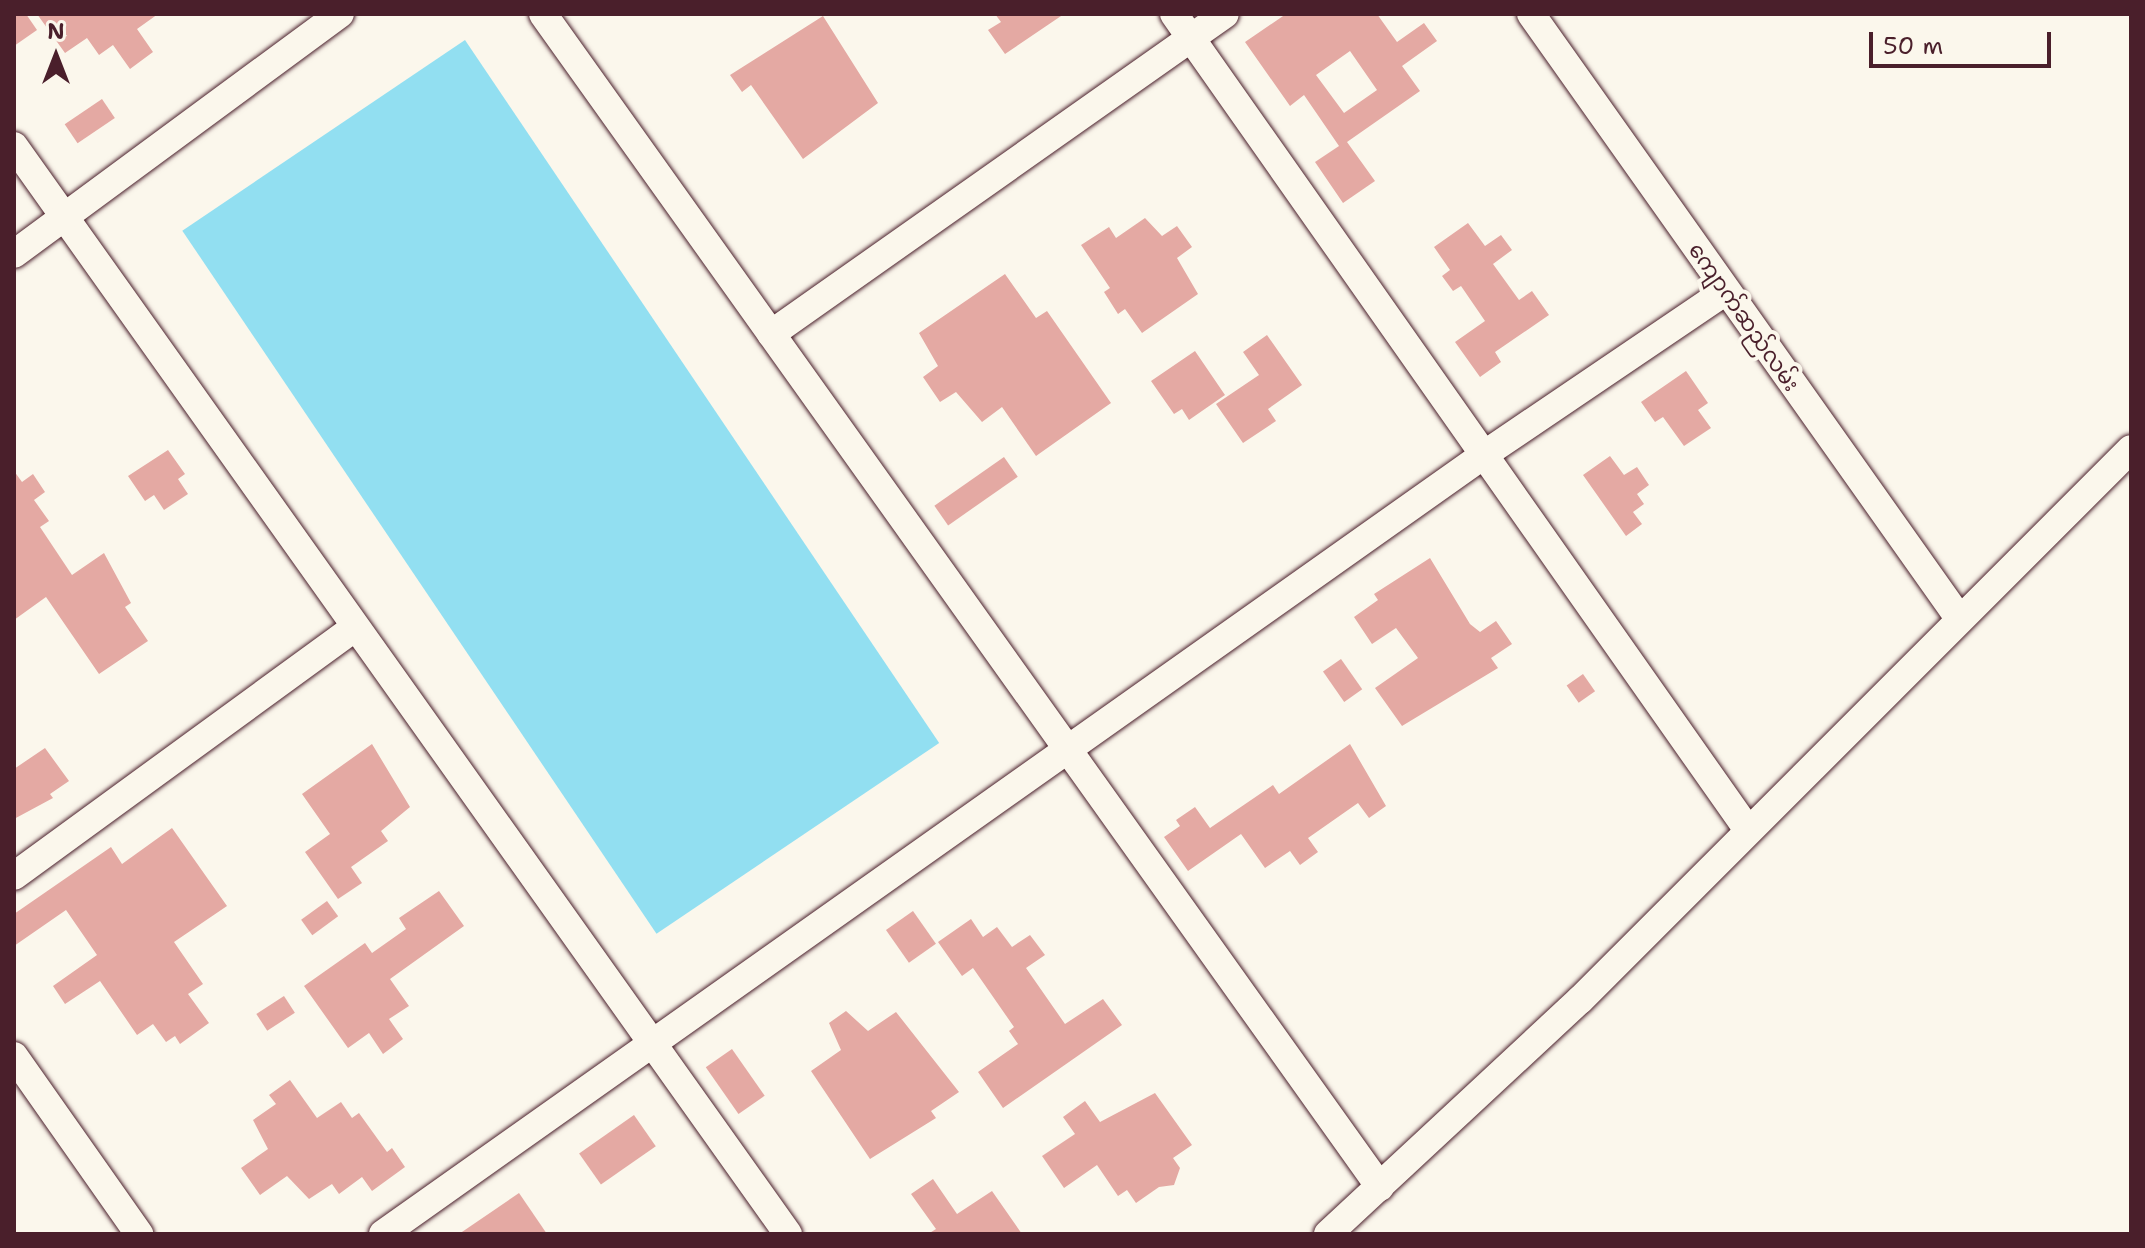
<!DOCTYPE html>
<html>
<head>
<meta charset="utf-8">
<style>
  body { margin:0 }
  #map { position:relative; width:2145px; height:1248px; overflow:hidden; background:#fbf7ec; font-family:"Shantell Sans","Noto Sans Myanmar",sans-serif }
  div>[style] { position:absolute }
  .water>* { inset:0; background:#92dff1; transform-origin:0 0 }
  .building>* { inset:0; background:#e4a9a3; transform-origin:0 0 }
  .roads { filter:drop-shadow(0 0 2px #4a1f2b) drop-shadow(0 0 2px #4a1f2b) }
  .street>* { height:28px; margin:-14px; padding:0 14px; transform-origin:14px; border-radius:14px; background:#fbf7ec }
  span { translate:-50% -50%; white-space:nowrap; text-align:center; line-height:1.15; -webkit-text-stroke:8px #fbf7ec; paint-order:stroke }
  .street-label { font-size:22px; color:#4a1f2b }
  .frame { position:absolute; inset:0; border:16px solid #4a1f2b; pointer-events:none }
  .north { position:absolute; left:16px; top:16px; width:80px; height:80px; -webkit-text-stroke:6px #fbf7ec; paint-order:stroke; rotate:0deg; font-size:22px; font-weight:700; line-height:32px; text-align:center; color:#4a1f2b }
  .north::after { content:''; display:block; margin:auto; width:28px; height:36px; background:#4a1f2b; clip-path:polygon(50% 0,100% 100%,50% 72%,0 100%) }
  .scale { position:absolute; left:1869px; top:32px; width:182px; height:36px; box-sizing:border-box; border:4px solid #4a1f2b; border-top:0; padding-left:10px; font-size:24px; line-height:28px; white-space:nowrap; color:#4a1f2b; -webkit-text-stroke:6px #fbf7ec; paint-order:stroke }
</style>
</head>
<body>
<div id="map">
  <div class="water">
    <i style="left:465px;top:40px;width:848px;height:341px;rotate:56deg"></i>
  </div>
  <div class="building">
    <i style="clip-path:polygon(14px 14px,26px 14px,37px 30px,14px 46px)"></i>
    <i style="clip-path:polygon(37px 14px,158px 14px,137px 29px,153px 52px,130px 69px,113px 45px,99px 55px,87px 38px,65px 53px)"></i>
    <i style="clip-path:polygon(995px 14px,1064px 14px,1005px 54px,988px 30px,1001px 22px)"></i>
    <i style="clip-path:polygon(evenodd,1286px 14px,1377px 14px,1397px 42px,1424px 23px,1437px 41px,1402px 66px,1420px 91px,1347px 142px,1375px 181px,1343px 203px,1315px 162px,1339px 146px,1304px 95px,1290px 106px,1245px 42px,1286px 14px,1350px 51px,1377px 90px,1344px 113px,1316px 75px,1350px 51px)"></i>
    <i style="clip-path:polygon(823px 16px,878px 103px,803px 159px,751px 85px,742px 92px,730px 75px)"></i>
    <i style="left:102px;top:99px;width:23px;height:45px;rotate:56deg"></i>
    <i style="clip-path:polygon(1145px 218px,1162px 236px,1177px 226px,1192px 247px,1177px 258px,1198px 294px,1142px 333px,1125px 309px,1118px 314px,1104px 292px,1110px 288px,1081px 245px,1109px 227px,1116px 238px)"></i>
    <i style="clip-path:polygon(1468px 223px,1485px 246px,1501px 235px,1512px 250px,1493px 264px,1519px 300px,1532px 291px,1549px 315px,1495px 352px,1501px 362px,1480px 377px,1455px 342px,1485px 321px,1461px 286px,1453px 291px,1442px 276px,1450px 270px,1434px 247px)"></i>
    <i style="clip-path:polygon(1005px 274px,1036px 318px,1047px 311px,1111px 403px,1036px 456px,1002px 407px,982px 422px,956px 392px,940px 402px,923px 377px,938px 366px,919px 333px)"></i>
    <i style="clip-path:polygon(1267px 335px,1302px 385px,1268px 409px,1276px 421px,1243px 443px,1216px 404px,1259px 375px,1243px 352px)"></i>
    <i style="clip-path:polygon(1195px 351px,1225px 395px,1189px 420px,1182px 409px,1174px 414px,1151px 381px)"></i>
    <i style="clip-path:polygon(1686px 371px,1708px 403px,1698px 410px,1711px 428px,1684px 446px,1663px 417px,1655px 422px,1641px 402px)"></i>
    <i style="clip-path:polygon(168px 450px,185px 474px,178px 479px,188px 494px,164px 510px,154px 495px,145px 501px,128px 476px)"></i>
    <i style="clip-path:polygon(1610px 456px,1624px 475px,1637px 467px,1649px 485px,1637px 494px,1644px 504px,1633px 512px,1642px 524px,1626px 536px,1583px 475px)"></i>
    <i style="left:1004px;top:457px;width:24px;height:85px;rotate:55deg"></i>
    <i style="clip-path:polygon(14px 471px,22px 482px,33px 474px,45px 492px,34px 500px,49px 521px,40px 527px,72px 575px,104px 553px,131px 603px,125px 607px,148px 641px,99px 674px,46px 597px,14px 620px)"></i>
    <i style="clip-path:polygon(1430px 558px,1470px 624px,1480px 632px,1496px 621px,1512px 644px,1491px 658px,1498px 668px,1402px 726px,1375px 688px,1418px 658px,1396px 628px,1372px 644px,1354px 617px,1378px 600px,1374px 594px)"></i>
    <i style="left:1341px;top:659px;width:37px;height:22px;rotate:55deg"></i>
    <i style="left:1583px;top:674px;width:21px;height:20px;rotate:55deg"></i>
    <i style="clip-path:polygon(372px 744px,410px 807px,381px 831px,388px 841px,351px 867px,362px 883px,338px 899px,305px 852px,330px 834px,302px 794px)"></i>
    <i style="clip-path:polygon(1350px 744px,1386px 806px,1369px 818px,1358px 803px,1308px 838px,1318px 852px,1300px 865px,1290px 851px,1265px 868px,1241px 834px,1188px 871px,1164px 837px,1180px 826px,1176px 820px,1195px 807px,1210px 828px,1273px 785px,1279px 794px)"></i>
    <i style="clip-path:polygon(45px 748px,69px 781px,50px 794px,53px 798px,14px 819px,14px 769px)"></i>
    <i style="clip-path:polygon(172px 828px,227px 906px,174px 942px,203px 984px,188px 994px,209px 1023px,180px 1044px,175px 1036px,166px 1042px,153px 1024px,137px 1035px,100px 981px,65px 1004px,53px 986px,97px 955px,66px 910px,14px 946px,14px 914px,111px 847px,122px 864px)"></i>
    <i style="clip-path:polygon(439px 891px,464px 926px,390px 979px,409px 1006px,389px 1019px,403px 1039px,383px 1054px,369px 1033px,348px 1048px,304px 986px,365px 943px,372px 953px,406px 929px,399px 918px)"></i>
    <i style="left:327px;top:901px;width:19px;height:32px;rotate:54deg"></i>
    <i style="left:913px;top:911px;width:40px;height:33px;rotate:55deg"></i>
    <i style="clip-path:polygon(971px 919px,983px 937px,997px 927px,1012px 947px,1030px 935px,1045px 955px,1026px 968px,1065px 1024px,1103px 999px,1122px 1025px,1003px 1108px,978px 1072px,1018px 1044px,1009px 1031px,1014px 1027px,973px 968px,962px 976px,938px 942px)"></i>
    <i style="left:284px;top:996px;width:20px;height:33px;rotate:57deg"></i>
    <i style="clip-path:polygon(846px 1011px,868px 1031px,896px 1012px,959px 1092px,931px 1111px,936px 1118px,870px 1159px,811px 1071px,841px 1050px,829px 1023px)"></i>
    <i style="left:732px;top:1049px;width:57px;height:32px;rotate:55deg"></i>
    <i style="clip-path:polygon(290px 1080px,317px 1118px,341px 1102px,352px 1118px,359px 1113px,387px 1152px,392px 1148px,405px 1167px,372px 1191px,362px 1177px,339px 1194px,332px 1184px,309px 1199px,287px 1176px,260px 1195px,241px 1168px,268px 1149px,253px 1120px,276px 1104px,269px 1095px)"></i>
    <i style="clip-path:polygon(1155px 1093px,1192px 1145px,1173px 1158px,1180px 1168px,1174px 1185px,1159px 1187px,1136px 1203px,1127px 1190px,1118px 1196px,1097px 1165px,1064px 1188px,1042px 1156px,1075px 1134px,1063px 1117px,1085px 1101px,1100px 1122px)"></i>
    <i style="left:634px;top:1115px;width:38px;height:67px;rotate:55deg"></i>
    <i style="clip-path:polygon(933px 1179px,957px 1214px,992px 1191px,1022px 1234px,928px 1234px,936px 1229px,911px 1194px)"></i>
    <i style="clip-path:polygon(519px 1193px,547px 1234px,459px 1234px)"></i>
  </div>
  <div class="roads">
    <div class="street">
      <i style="left:543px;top:14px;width:1441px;rotate:54.49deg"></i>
      <i style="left:1174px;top:14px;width:998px;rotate:54.88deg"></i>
      <i style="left:1531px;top:14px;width:740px;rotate:54.68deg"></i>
      <i style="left:14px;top:146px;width:1335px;rotate:54.57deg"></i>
      <i style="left:14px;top:254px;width:405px;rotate:-36.4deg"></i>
      <i style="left:771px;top:334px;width:555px;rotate:-35.18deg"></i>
      <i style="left:14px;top:876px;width:422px;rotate:-36.1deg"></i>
      <i style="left:14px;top:1056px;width:218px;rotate:54.9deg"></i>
      <i style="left:383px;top:1234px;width:1350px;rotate:-35.29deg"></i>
      <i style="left:1485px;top:454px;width:291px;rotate:-34.1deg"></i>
      <i style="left:1328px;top:1234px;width:344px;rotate:-42.9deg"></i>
      <i style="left:1580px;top:1000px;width:779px;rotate:-45deg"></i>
    </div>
  </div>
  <div class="street-label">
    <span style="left:1744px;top:317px;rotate:55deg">ကျောက်ဆည်လမ်း</span>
  </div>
  <div class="frame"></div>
  <div class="north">N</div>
  <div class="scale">50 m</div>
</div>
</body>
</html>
